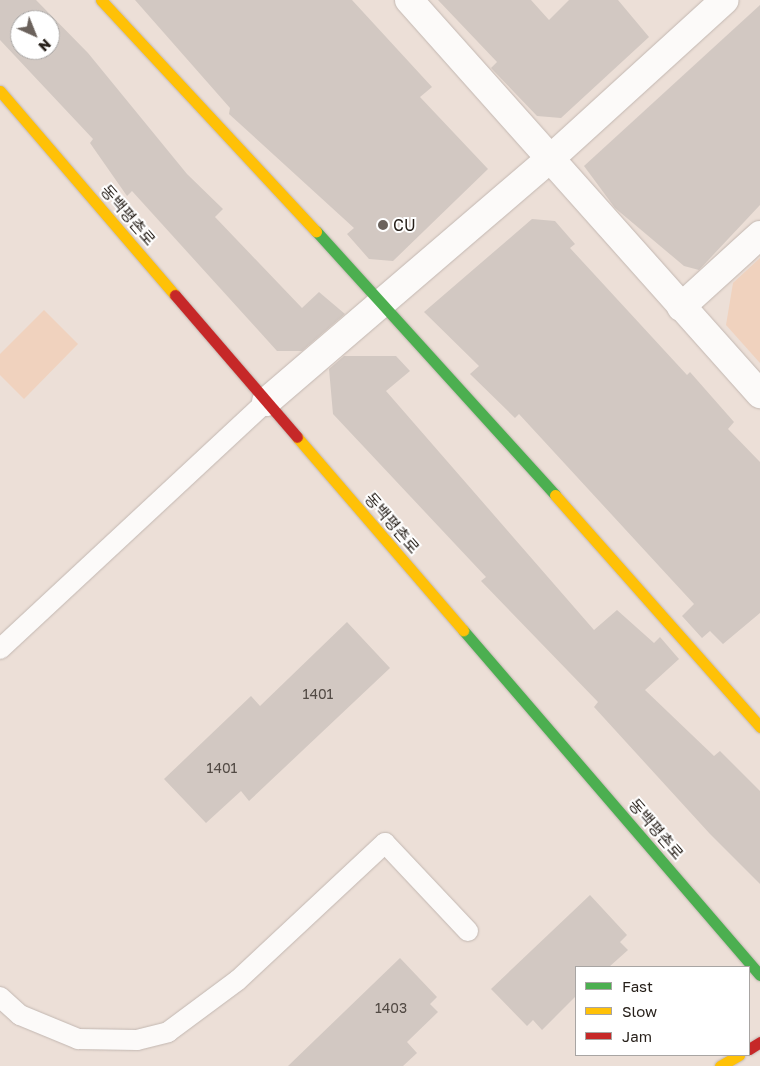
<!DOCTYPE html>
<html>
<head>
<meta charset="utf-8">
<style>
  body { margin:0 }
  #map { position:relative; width:760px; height:1066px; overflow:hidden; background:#ecdfd7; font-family:"Golos Text","Noto Sans KR",sans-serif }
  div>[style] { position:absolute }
  .green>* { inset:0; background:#f0d2be }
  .building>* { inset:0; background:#d2c8c2 }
  .roads { filter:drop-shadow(0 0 1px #c2b7b1) drop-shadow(0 0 1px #c2b7b1) }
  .lane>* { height:20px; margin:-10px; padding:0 10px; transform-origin:10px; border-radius:10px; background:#fcfaf9 }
  .street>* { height:28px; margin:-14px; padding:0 14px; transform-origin:14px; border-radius:14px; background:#fcfaf9 }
  .fast>* { height:11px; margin:-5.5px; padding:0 5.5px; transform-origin:5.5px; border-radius:5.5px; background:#4caf50 }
  .slow>* { height:11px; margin:-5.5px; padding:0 5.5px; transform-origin:5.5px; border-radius:5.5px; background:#ffc107 }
  .jam>* { height:11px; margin:-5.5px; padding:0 5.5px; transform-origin:5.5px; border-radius:5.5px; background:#c62828 }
  .dots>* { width:14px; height:14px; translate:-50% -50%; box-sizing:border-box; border:2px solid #fff; border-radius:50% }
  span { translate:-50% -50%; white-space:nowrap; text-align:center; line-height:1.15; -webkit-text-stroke:4px #fff; paint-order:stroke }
  .number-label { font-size:14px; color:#524a44 }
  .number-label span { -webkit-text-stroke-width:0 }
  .street-label { font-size:16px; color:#261f19 }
  .poi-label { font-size:16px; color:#261f19 }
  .left { translate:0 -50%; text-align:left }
  .legend { position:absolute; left:575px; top:966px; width:175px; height:90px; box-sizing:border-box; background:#fff; border:1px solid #a8a5a3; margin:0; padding:6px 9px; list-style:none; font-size:15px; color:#261f19 }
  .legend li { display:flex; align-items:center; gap:10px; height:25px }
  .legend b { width:25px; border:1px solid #a8a5a3 }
  .north { position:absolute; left:10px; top:10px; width:50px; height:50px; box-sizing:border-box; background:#fff; border:1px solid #a8a5a3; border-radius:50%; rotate:136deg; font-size:14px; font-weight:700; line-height:20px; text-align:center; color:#261f19 }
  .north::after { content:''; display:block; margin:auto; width:18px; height:22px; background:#6b625c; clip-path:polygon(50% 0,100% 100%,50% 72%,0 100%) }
</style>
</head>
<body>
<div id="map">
  <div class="green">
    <i style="clip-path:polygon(760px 258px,760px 363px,726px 325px,733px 283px)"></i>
    <i style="clip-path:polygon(44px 310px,78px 344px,24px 399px,0 375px,0 354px)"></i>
  </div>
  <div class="building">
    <i style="clip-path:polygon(evenodd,0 0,36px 0,88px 53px,187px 174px,223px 209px,215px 217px,302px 308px,319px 292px,345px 314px,302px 351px,277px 351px,132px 191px,127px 196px,90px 143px,93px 139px,0 40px,0 0,20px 20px,50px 20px,50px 50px,20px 50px,20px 20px)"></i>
    <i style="clip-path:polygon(135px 0,352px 0,432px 87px,420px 97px,488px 169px,393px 261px,369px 259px,347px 234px,354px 228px,229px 114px,230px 108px)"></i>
    <i style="clip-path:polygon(438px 0,531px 0,549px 20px,569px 0,618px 0,649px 37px,561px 118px,537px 116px,491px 68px,497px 62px)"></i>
    <i style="clip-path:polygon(760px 5px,760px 205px,699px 270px,684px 266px,615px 208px,584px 166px)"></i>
    <i style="clip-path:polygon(532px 219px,555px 221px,575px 244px,570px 248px,687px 375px,690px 372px,734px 422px,728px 429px,760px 462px,760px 613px,723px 644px,710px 631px,702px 638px,682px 616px,694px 604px,519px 414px,515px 418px,470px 374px,479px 366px,424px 312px)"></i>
    <i style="clip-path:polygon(344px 356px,396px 356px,410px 371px,386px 391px,594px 630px,617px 610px,654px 643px,660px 637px,679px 659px,645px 690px,714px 756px,720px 751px,760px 791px,760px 884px,710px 834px,594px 707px,598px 702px,481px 581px,486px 577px,333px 414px,329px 369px)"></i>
    <i style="clip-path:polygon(347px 622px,390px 668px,249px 801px,241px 791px,206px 823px,164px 779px,251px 696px,260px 706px)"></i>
    <i style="clip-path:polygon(590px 895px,627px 935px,620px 942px,628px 950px,609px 967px,576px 967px,576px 996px,542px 1030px,533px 1020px,527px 1026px,491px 989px)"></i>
    <i style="clip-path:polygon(400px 958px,437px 997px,430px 1004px,438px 1012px,407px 1042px,417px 1053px,403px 1066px,288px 1066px)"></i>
  </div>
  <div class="roads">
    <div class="lane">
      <i style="left:0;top:649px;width:363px;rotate:-42.9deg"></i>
      <i style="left:0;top:997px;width:27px;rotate:42deg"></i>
      <i style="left:20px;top:1015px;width:63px;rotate:22.5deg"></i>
      <i style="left:78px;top:1039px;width:59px;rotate:1deg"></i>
      <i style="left:137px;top:1040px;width:32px;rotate:-14deg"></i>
      <i style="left:168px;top:1032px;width:87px;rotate:-36.6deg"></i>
      <i style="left:238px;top:980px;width:201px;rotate:-43deg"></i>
      <i style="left:385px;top:843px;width:121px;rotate:46.7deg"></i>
    </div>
    <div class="street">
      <i style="left:409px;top:0;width:528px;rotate:48.3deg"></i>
      <i style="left:681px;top:307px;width:107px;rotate:-42.3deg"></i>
      <i style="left:266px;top:402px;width:374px;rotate:-40.6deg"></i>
      <i style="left:550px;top:159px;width:236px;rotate:-42.3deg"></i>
    </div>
    <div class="fast">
      <i style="left:316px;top:231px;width:356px;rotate:47.8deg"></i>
      <i style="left:463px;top:630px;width:455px;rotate:49.3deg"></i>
    </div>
    <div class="slow">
      <i style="left:101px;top:0;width:316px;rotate:47.1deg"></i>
      <i style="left:0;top:91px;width:269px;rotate:49.4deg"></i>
      <i style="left:297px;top:437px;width:255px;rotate:49.3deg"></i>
      <i style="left:555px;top:495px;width:310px;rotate:48.5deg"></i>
      <i style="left:720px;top:1066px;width:22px;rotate:-30deg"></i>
    </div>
    <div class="jam">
      <i style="left:175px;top:295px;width:187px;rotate:49.3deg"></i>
      <i style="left:749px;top:1049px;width:13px;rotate:-32deg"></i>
    </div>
  </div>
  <div class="dots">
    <i style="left:383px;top:225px;background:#6b625c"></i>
  </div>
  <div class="number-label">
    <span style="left:318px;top:694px">1401</span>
    <span style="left:222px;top:768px">1401</span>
    <span style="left:391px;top:1008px">1403</span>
  </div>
  <div class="street-label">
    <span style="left:128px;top:215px;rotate:49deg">동백평촌로</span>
    <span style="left:392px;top:523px;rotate:49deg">동백평촌로</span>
    <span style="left:656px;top:829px;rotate:49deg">동백평촌로</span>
  </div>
  <div class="poi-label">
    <span class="left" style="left:393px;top:225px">CU</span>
  </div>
  <ul class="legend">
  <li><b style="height:6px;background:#4caf50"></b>Fast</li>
  <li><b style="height:6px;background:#ffc107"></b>Slow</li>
  <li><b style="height:6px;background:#c62828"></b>Jam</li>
  </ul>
  <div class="north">N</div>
</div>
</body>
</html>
